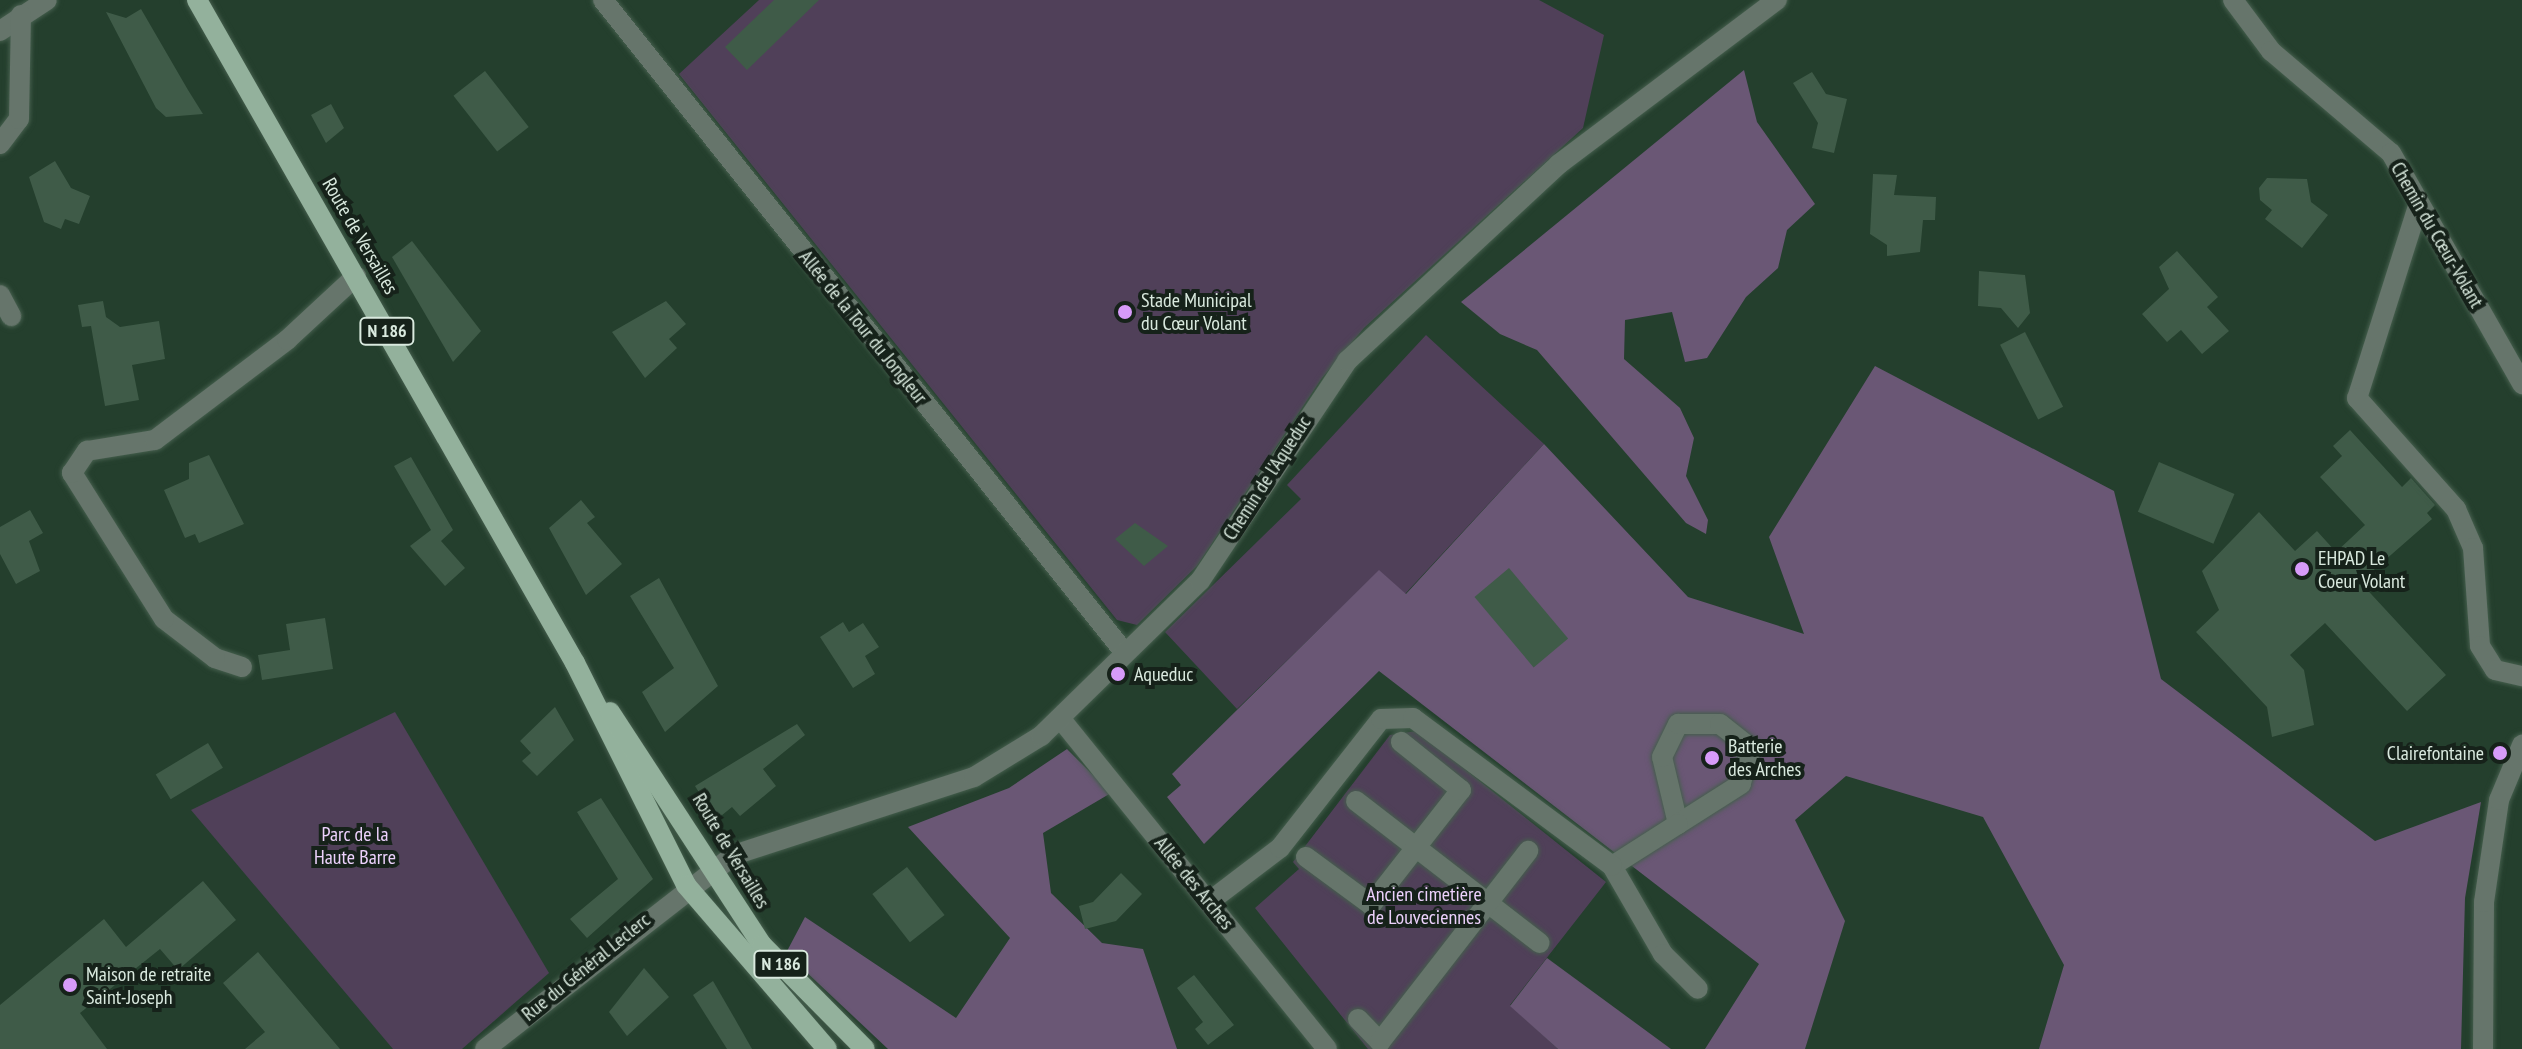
<!DOCTYPE html>
<html>
<head>
<meta charset="utf-8">
<style>
  body { margin:0 }
  #map { position:relative; width:2522px; height:1049px; overflow:hidden; background:#243f2d; font-family:"PT Sans Narrow",sans-serif }
  div>[style] { position:absolute }
  .green>* { inset:0; background:#504059 }
  .forest>* { inset:0; background:#6a5775 }
  .building>* { inset:0; background:#3f5b48; transform-origin:0 0 }
  .roads { filter:drop-shadow(0 0 2px #455e4d) drop-shadow(0 0 2px #455e4d) }
  .minor>* { height:20px; margin:-10px; padding:0 10px; transform-origin:10px; border-radius:10px; background:#66756b }
  .major>* { height:20px; margin:-10px; padding:0 10px; transform-origin:10px; border-radius:10px; background:#93b19c }
  .dots>* { width:22px; height:22px; translate:-50% -50%; box-sizing:border-box; border:4px solid #16221a; border-radius:50% }
  span { translate:-50% -50%; white-space:nowrap; text-align:center; line-height:1.15; -webkit-text-stroke:8px #16221a; paint-order:stroke }
  .shield-label span { padding:2px 6px; background:#16221a; border:2px solid; border-radius:6px; -webkit-text-stroke-width:0 }
  .shield-label { font-size:18px; color:#d9e9de; font-weight:700 }
  .street-label { font-size:20px; color:#d9e9de }
  .poi-label { font-size:20px; color:#d9e9de }
  .left { translate:0 -50%; text-align:left }
  .right { translate:-100% -50%; text-align:right }
  .park-label { font-size:20px; color:#ecd1fc }
</style>
</head>
<body>
<div id="map">
  <div class="green">
    <i style="clip-path:polygon(759px 0,1539px 0,1604px 35px,1583px 128px,1364px 328px,1322px 378px,1197px 566px,1137px 625px,1117px 620px,679px 74px)"></i>
    <i style="clip-path:polygon(1426px 335px,1544px 444px,1405px 594px,1379px 571px,1237px 709px,1165px 632px,1301px 499px,1287px 485px)"></i>
    <i style="clip-path:polygon(395px 712px,549px 973px,462px 1049px,393px 1049px,191px 810px)"></i>
    <i style="clip-path:polygon(1417px 731px,1606px 882px,1510px 1005px,1558px 1049px,1368px 1049px,1255px 908px,1299px 869px,1293px 862px,1390px 735px)"></i>
  </div>
  <div class="forest">
    <i style="clip-path:polygon(1744px 70px,1757px 122px,1815px 204px,1787px 230px,1778px 268px,1746px 297px,1707px 358px,1685px 362px,1672px 312px,1625px 320px,1624px 359px,1680px 408px,1694px 438px,1686px 476px,1708px 520px,1706px 534px,1686px 523px,1537px 350px,1500px 334px,1461px 302px)"></i>
    <i style="clip-path:polygon(1875px 366px,2114px 491px,2161px 679px,2375px 841px,2481px 802px,2465px 898px,2461px 1049px,2039px 1049px,2064px 965px,1983px 817px,1846px 776px,1795px 820px,1845px 921px,1805px 1049px,1705px 1049px,1759px 964px,1379px 671px,1204px 844px,1167px 797px,1181px 785px,1172px 774px,1379px 570px,1406px 594px,1544px 444px,1688px 597px,1804px 634px,1769px 537px)"></i>
    <i style="clip-path:polygon(1067px 749px,1111px 793px,1043px 833px,1051px 893px,1102px 943px,1143px 949px,1177px 1049px,888px 1049px,786px 953px,805px 917px,956px 1018px,1010px 938px,908px 827px,1009px 788px)"></i>
    <i style="clip-path:polygon(1547px 958px,1671px 1049px,1558px 1049px,1510px 1006px)"></i>
  </div>
  <div class="building">
    <i style="clip-path:polygon(774px 0,819px 0,747px 70px,725px 47px)"></i>
    <i style="clip-path:polygon(141px 9px,188px 90px,203px 114px,166px 117px,156px 108px,106px 12px,126px 18px)"></i>
    <i style="left:485px;top:71px;width:71px;height:40px;rotate:52deg"></i>
    <i style="clip-path:polygon(1812px 72px,1826px 94px,1847px 99px,1834px 153px,1812px 148px,1818px 123px,1793px 83px)"></i>
    <i style="clip-path:polygon(331px 104px,344px 128px,326px 143px,311px 115px)"></i>
    <i style="clip-path:polygon(55px 161px,71px 188px,90px 196px,79px 224px,65px 219px,61px 229px,44px 222px,29px 177px)"></i>
    <i style="clip-path:polygon(1873px 174px,1897px 175px,1894px 195px,1936px 197px,1935px 220px,1923px 220px,1920px 252px,1887px 256px,1887px 245px,1870px 234px)"></i>
    <i style="clip-path:polygon(2267px 178px,2307px 179px,2311px 202px,2328px 215px,2302px 248px,2265px 219px,2272px 210px,2260px 200px,2259px 188px)"></i>
    <i style="clip-path:polygon(412px 241px,481px 331px,453px 362px,392px 257px)"></i>
    <i style="clip-path:polygon(2177px 251px,2218px 297px,2207px 307px,2229px 331px,2202px 354px,2181px 330px,2167px 342px,2142px 314px,2169px 289px,2159px 267px)"></i>
    <i style="clip-path:polygon(1979px 271px,2025px 275px,2030px 313px,2018px 328px,2001px 308px,1978px 306px)"></i>
    <i style="clip-path:polygon(103px 301px,106px 317px,120px 327px,159px 321px,165px 359px,132px 365px,139px 400px,105px 406px,91px 326px,82px 327px,78px 305px)"></i>
    <i style="clip-path:polygon(666px 301px,686px 324px,669px 339px,677px 348px,645px 378px,612px 332px)"></i>
    <i style="left:2025px;top:332px;width:84px;height:28px;rotate:63deg"></i>
    <i style="clip-path:polygon(2350px 430px,2402px 487px,2411px 478px,2435px 505px,2427px 513px,2432px 519px,2360px 582px,2446px 675px,2407px 711px,2325px 623px,2290px 655px,2304px 670px,2314px 725px,2272px 737px,2267px 707px,2196px 632px,2219px 610px,2202px 571px,2259px 512px,2295px 551px,2317px 531px,2336px 552px,2365px 525px,2320px 477px,2342px 456px,2333px 446px)"></i>
    <i style="clip-path:polygon(209px 455px,244px 524px,199px 543px,195px 534px,185px 538px,164px 490px,189px 479px,189px 463px)"></i>
    <i style="clip-path:polygon(411px 457px,453px 530px,441px 541px,465px 568px,445px 586px,410px 546px,431px 530px,394px 466px)"></i>
    <i style="left:2159px;top:462px;width:82px;height:54px;rotate:23deg"></i>
    <i style="clip-path:polygon(581px 500px,595px 517px,587px 523px,622px 564px,586px 595px,549px 528px)"></i>
    <i style="clip-path:polygon(30px 510px,43px 533px,29px 541px,40px 571px,16px 584px,0 554px,0 527px)"></i>
    <i style="clip-path:polygon(1135px 523px,1168px 546px,1144px 566px,1115px 539px)"></i>
    <i style="left:1509px;top:568px;width:92px;height:45px;rotate:50deg"></i>
    <i style="clip-path:polygon(659px 578px,718px 686px,665px 732px,642px 692px,674px 668px,630px 596px)"></i>
    <i style="clip-path:polygon(325px 618px,333px 669px,262px 680px,258px 655px,290px 650px,286px 624px)"></i>
    <i style="clip-path:polygon(843px 622px,849px 632px,863px 623px,879px 647px,865px 656px,875px 674px,853px 688px,820px 637px)"></i>
    <i style="clip-path:polygon(555px 707px,574px 740px,537px 776px,522px 761px,531px 753px,520px 741px)"></i>
    <i style="clip-path:polygon(797px 724px,805px 735px,763px 769px,776px 786px,740px 816px,732px 807px,716px 820px,695px 786px)"></i>
    <i style="left:208px;top:743px;width:29px;height:61px;rotate:59deg"></i>
    <i style="clip-path:polygon(601px 798px,653px 879px,587px 938px,570px 919px,618px 879px,577px 812px)"></i>
    <i style="left:907px;top:867px;width:61px;height:44px;rotate:52deg"></i>
    <i style="clip-path:polygon(1121px 873px,1142px 894px,1116px 921px,1085px 929px,1079px 906px,1093px 902px)"></i>
    <i style="clip-path:polygon(203px 881px,236px 920px,178px 970px,160px 949px,80px 1013px,107px 1049px,0 1049px,0 1005px,104px 919px,126px 947px)"></i>
    <i style="clip-path:polygon(258px 952px,340px 1049px,245px 1049px,265px 1032px,223px 983px)"></i>
    <i style="clip-path:polygon(644px 968px,669px 997px,627px 1036px,609px 1012px)"></i>
    <i style="clip-path:polygon(1194px 975px,1234px 1025px,1208px 1045px,1195px 1029px,1203px 1022px,1177px 988px)"></i>
    <i style="clip-path:polygon(713px 981px,735px 1019px,752px 1049px,727px 1049px,693px 995px)"></i>
  </div>
  <div class="roads">
    <div class="minor">
      <i style="left:603px;top:0;width:836px;rotate:51.36deg"></i>
      <i style="left:2233px;top:0;width:64px;rotate:53.3deg"></i>
      <i style="left:2271px;top:51px;width:157px;rotate:40.4deg"></i>
      <i style="left:2391px;top:153px;width:266px;rotate:60.4deg"></i>
      <i style="left:0;top:31px;width:56px;rotate:-33.4deg"></i>
      <i style="left:0;top:144px;width:31px;rotate:-53deg"></i>
      <i style="left:19px;top:119px;width:104px;rotate:-88.9deg"></i>
      <i style="left:2419px;top:203px;width:205px;rotate:107.6deg"></i>
      <i style="left:2357px;top:398px;width:149px;rotate:48.3deg"></i>
      <i style="left:2456px;top:509px;width:43px;rotate:66.4deg"></i>
      <i style="left:2473px;top:548px;width:98px;rotate:85.9deg"></i>
      <i style="left:2480px;top:646px;width:28px;rotate:58deg"></i>
      <i style="left:2495px;top:670px;width:28px;rotate:13deg"></i>
      <i style="left:0;top:295px;width:24px;rotate:62deg"></i>
      <i style="left:242px;top:667px;width:28px;rotate:-162deg"></i>
      <i style="left:215px;top:658px;width:64px;rotate:-142.6deg"></i>
      <i style="left:164px;top:619px;width:173px;rotate:-122.2deg"></i>
      <i style="left:72px;top:473px;width:27px;rotate:-56deg"></i>
      <i style="left:87px;top:451px;width:69px;rotate:-9.2deg"></i>
      <i style="left:155px;top:440px;width:166px;rotate:-37.1deg"></i>
      <i style="left:287px;top:340px;width:94px;rotate:-42.8deg"></i>
      <i style="left:1060px;top:718px;width:425px;rotate:51.1deg"></i>
      <i style="left:1356px;top:801px;width:232px;rotate:37.7deg"></i>
      <i style="left:1678px;top:824px;width:69px;rotate:-103.4deg"></i>
      <i style="left:1662px;top:757px;width:37px;rotate:-64deg"></i>
      <i style="left:1678px;top:724px;width:42px"></i>
      <i style="left:1720px;top:724px;width:39px;rotate:38deg"></i>
      <i style="left:1751px;top:748px;width:37px;rotate:106deg"></i>
      <i style="left:1741px;top:784px;width:75px;rotate:147.6deg"></i>
      <i style="left:1678px;top:824px;width:78px;rotate:147.5deg"></i>
      <i style="left:1612px;top:866px;width:102px;rotate:59.9deg"></i>
      <i style="left:1663px;top:954px;width:49px;rotate:45deg"></i>
      <i style="left:1306px;top:857px;width:81px;rotate:36.4deg"></i>
      <i style="left:1371px;top:905px;width:146px;rotate:-52deg"></i>
      <i style="left:1461px;top:790px;width:77px;rotate:-141.3deg"></i>
      <i style="left:1209px;top:902px;width:89px;rotate:-37.3deg"></i>
      <i style="left:1280px;top:848px;width:164px;rotate:-51.9deg"></i>
      <i style="left:1381px;top:719px;width:32px;rotate:-2deg"></i>
      <i style="left:1413px;top:718px;width:248px;rotate:36.6deg"></i>
      <i style="left:1358px;top:1019px;width:32px;rotate:46deg"></i>
      <i style="left:1380px;top:1042px;width:242px;rotate:-52.2deg"></i>
      <i style="left:485px;top:1049px;width:316px;rotate:-37.9deg"></i>
      <i style="left:734px;top:855px;width:252px;rotate:-18deg"></i>
      <i style="left:974px;top:777px;width:79px;rotate:-31.5deg"></i>
      <i style="left:1041px;top:736px;width:222px;rotate:-44.3deg"></i>
      <i style="left:1200px;top:581px;width:265px;rotate:-56.2deg"></i>
      <i style="left:1347px;top:361px;width:289px;rotate:-42.9deg"></i>
      <i style="left:1559px;top:164px;width:273px;rotate:-37deg"></i>
      <i style="left:2483px;top:1049px;width:147px;rotate:-89.6deg"></i>
      <i style="left:2484px;top:902px;width:103px;rotate:-81.6deg"></i>
      <i style="left:2499px;top:800px;width:60px;rotate:-67.3deg"></i>
    </div>
    <div class="major">
      <i style="left:197px;top:0;width:763px;rotate:60.31deg"></i>
      <i style="left:575px;top:663px;width:248px;rotate:63.4deg"></i>
      <i style="left:686px;top:885px;width:216px;rotate:49.3deg"></i>
      <i style="left:610px;top:712px;width:278px;rotate:56.9deg"></i>
      <i style="left:762px;top:945px;width:146px;rotate:45.3deg"></i>
    </div>
  </div>
  <div class="dots">
    <i style="left:1125px;top:312px;background:#d79bf9"></i>
    <i style="left:2302px;top:569px;background:#d79bf9"></i>
    <i style="left:1118px;top:674px;background:#d79bf9"></i>
    <i style="left:2500px;top:753px;background:#d79bf9"></i>
    <i style="left:1712px;top:758px;background:#d79bf9"></i>
    <i style="left:70px;top:985px;background:#d79bf9"></i>
  </div>
  <div class="shield-label">
    <span style="left:387px;top:331px">N 186</span>
    <span style="left:781px;top:964px">N 186</span>
  </div>
  <div class="street-label">
    <span style="left:2437px;top:235px;rotate:60deg">Chemin du Cœur-Volant</span>
    <span style="left:360px;top:236px;rotate:60deg">Route de Versailles</span>
    <span style="left:863px;top:327px;rotate:51deg">Allée de la Tour du Jongleur</span>
    <span style="left:1267px;top:478px;rotate:-57deg">Chemin de l'Aqueduc</span>
    <span style="left:731px;top:851px;rotate:59deg">Route de Versailles</span>
    <span style="left:1194px;top:883px;rotate:51deg">Allée des Arches</span>
    <span style="left:586px;top:967px;rotate:-39deg">Rue du Général Leclerc</span>
  </div>
  <div class="poi-label">
    <span class="left" style="left:1141px;top:312px">Stade Municipal<br>du Cœur Volant</span>
    <span class="left" style="left:2318px;top:570px">EHPAD Le<br>Coeur Volant</span>
    <span class="left" style="left:1134px;top:674px">Aqueduc</span>
    <span class="left" style="left:1728px;top:758px">Batterie<br>des Arches</span>
    <span class="right" style="left:2484px;top:753px">Clairefontaine</span>
    <span class="left" style="left:86px;top:986px">Maison de retraite<br>Saint-Joseph</span>
  </div>
  <div class="park-label">
    <span style="left:355px;top:846px">Parc de la<br>Haute Barre</span>
    <span style="left:1424px;top:906px">Ancien cimetière<br>de Louveciennes</span>
  </div>
</div>
</body>
</html>
